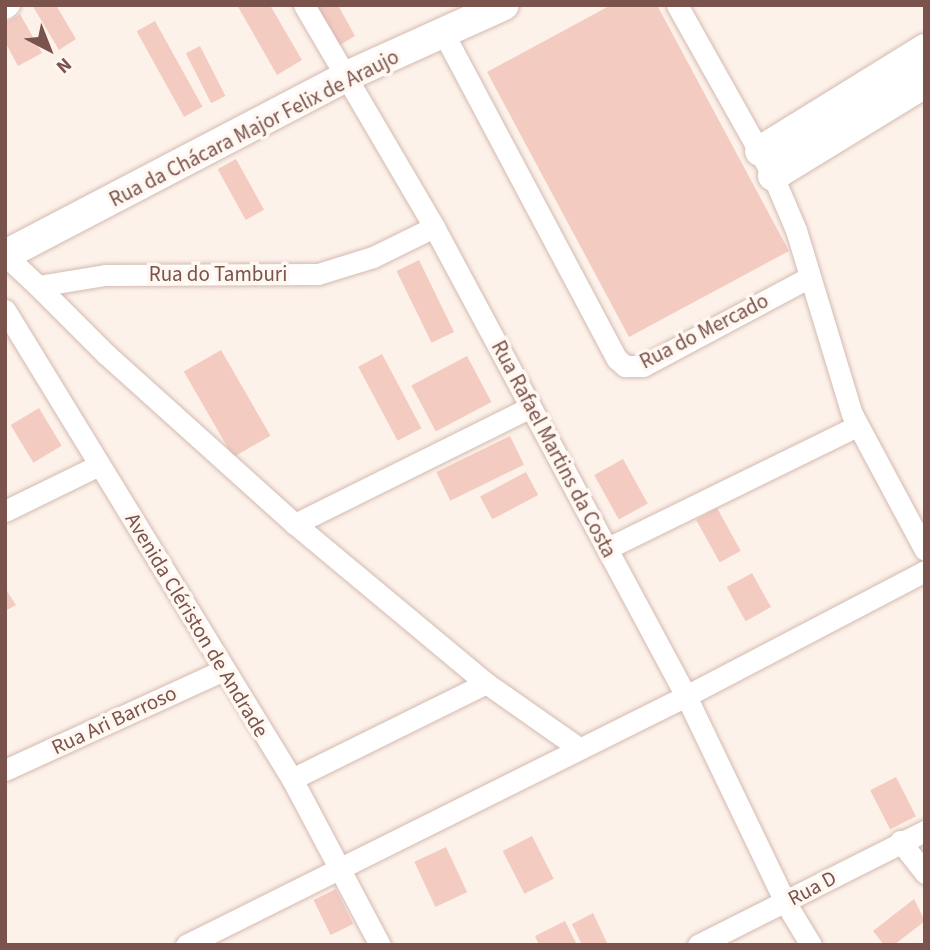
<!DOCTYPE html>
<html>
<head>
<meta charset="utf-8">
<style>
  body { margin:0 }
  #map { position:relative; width:930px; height:950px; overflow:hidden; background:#fdf2ea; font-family:"Source Sans 3",sans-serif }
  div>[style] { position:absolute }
  .building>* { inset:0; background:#f4cbc1; transform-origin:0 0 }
  .roads { filter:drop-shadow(0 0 2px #d3bab1) drop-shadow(0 0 2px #d3bab1) }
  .street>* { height:21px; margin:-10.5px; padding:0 10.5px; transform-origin:10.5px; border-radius:10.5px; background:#fff }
  .secondary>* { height:30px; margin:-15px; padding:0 15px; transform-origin:15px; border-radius:15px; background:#fff }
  span { translate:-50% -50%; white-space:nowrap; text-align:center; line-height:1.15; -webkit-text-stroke:7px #fff7f2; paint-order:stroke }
  .street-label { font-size:21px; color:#7a534c }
  .frame { position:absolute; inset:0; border:7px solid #7a534c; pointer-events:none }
  .north { position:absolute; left:14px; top:14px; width:70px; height:70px; -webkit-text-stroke:5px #fff7f2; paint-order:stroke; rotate:138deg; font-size:19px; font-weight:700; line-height:28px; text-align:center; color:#7a534c }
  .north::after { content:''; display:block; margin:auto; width:24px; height:32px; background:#7a534c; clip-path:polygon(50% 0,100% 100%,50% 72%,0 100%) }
</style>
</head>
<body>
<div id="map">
  <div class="building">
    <i style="clip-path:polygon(32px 5px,56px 5px,76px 39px,59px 50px)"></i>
    <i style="clip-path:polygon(237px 5px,270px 5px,302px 60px,277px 75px)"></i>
    <i style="clip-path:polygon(309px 5px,338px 5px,355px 36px,333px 49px)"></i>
    <i style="clip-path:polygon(611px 5px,657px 5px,789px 251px,629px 337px,487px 72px)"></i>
    <i style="clip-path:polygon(20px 14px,42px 53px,18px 66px,5px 42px,5px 23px)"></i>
    <i style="left:155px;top:21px;width:98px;height:21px;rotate:61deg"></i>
    <i style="left:200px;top:46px;width:56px;height:16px;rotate:63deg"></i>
    <i style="left:236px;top:159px;width:58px;height:21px;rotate:61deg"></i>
    <i style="left:419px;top:260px;width:80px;height:25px;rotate:64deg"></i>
    <i style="left:221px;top:350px;width:99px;height:43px;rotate:60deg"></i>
    <i style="left:382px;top:354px;width:84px;height:27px;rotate:62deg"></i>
    <i style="left:467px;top:356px;width:52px;height:63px;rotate:62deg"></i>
    <i style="left:39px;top:408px;width:44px;height:33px;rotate:59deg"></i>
    <i style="left:510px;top:436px;width:32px;height:82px;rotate:64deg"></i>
    <i style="left:623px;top:459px;width:51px;height:33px;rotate:61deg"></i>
    <i style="left:526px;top:472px;width:26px;height:52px;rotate:62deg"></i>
    <i style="left:717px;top:508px;width:49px;height:24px;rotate:61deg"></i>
    <i style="left:752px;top:573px;width:39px;height:29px;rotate:61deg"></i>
    <i style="clip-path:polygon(5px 588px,16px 605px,5px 611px)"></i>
    <i style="left:896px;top:777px;width:44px;height:29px;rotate:63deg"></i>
    <i style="left:532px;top:836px;width:48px;height:33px;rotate:63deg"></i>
    <i style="left:446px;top:847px;width:50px;height:35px;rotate:65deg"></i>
    <i style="left:336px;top:889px;width:39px;height:25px;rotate:64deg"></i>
    <i style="clip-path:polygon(914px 899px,925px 921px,894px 945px,884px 945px,873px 931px)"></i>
    <i style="clip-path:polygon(593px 913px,608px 945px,582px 945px,572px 924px)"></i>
    <i style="clip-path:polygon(565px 921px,577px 945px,539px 945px,535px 936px)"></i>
  </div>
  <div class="roads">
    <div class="street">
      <i style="left:304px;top:5px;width:257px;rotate:59.6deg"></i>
      <i style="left:434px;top:227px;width:532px;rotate:61.75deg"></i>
      <i style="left:686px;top:696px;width:229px;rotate:64.3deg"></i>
      <i style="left:785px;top:902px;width:50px;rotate:58.8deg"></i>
      <i style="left:677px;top:5px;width:196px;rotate:60.7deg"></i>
      <i style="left:773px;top:176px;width:59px;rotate:66.9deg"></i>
      <i style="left:796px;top:230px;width:192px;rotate:73.1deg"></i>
      <i style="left:852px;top:414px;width:154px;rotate:61.8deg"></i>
      <i style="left:5px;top:8px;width:5px;rotate:-37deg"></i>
      <i style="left:445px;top:36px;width:366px;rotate:62deg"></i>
      <i style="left:617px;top:359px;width:11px;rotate:41deg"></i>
      <i style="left:625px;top:366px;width:18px"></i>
      <i style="left:643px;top:366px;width:189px;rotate:-28.1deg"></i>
      <i style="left:5px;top:255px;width:45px;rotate:43.2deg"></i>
      <i style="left:38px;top:286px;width:68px;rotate:-9.3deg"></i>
      <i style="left:105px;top:275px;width:213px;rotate:-0.3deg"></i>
      <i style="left:318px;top:274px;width:58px;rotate:-17.2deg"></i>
      <i style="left:373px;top:257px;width:68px;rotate:-26.2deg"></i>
      <i style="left:38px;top:286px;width:96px;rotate:45deg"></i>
      <i style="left:106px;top:354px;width:254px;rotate:42deg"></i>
      <i style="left:295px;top:524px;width:249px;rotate:39.8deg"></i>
      <i style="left:5px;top:310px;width:550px;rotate:58.54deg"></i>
      <i style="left:292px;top:779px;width:188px;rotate:62.1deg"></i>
      <i style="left:5px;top:511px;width:105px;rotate:-26.1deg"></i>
      <i style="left:295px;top:524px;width:263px;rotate:-26.4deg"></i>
      <i style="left:608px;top:548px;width:277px;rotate:-26.1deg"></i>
      <i style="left:5px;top:770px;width:240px;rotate:-24.6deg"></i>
      <i style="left:292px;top:779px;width:216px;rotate:-26.3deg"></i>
      <i style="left:486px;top:683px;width:113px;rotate:35deg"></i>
      <i style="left:900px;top:841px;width:41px;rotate:52deg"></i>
      <i style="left:186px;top:945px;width:559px;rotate:-26.47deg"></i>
      <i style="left:686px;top:696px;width:270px;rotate:-27.6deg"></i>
      <i style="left:698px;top:945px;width:254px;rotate:-26.7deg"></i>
    </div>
    <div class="secondary">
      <i style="left:760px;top:151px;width:194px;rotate:-31.7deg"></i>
      <i style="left:773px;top:176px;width:178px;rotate:-31.5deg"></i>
      <i style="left:5px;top:255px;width:386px;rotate:-27.6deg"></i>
      <i style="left:347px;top:76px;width:172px;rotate:-24.3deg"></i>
    </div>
  </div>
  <div class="street-label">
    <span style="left:254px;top:128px;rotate:-27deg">Rua da Chácara Major Felix de Araujo</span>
    <span style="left:218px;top:274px">Rua do Tamburi</span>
    <span style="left:704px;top:331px;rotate:-27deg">Rua do Mercado</span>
    <span style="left:554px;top:449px;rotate:62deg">Rua Rafael Martins da Costa</span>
    <span style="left:197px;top:625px;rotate:59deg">Avenida Clériston de Andrade</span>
    <span style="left:114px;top:720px;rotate:-25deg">Rua Ari Barroso</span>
    <span style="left:812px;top:888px;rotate:-28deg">Rua D</span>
  </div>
  <div class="frame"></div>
  <div class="north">N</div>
</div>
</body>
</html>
